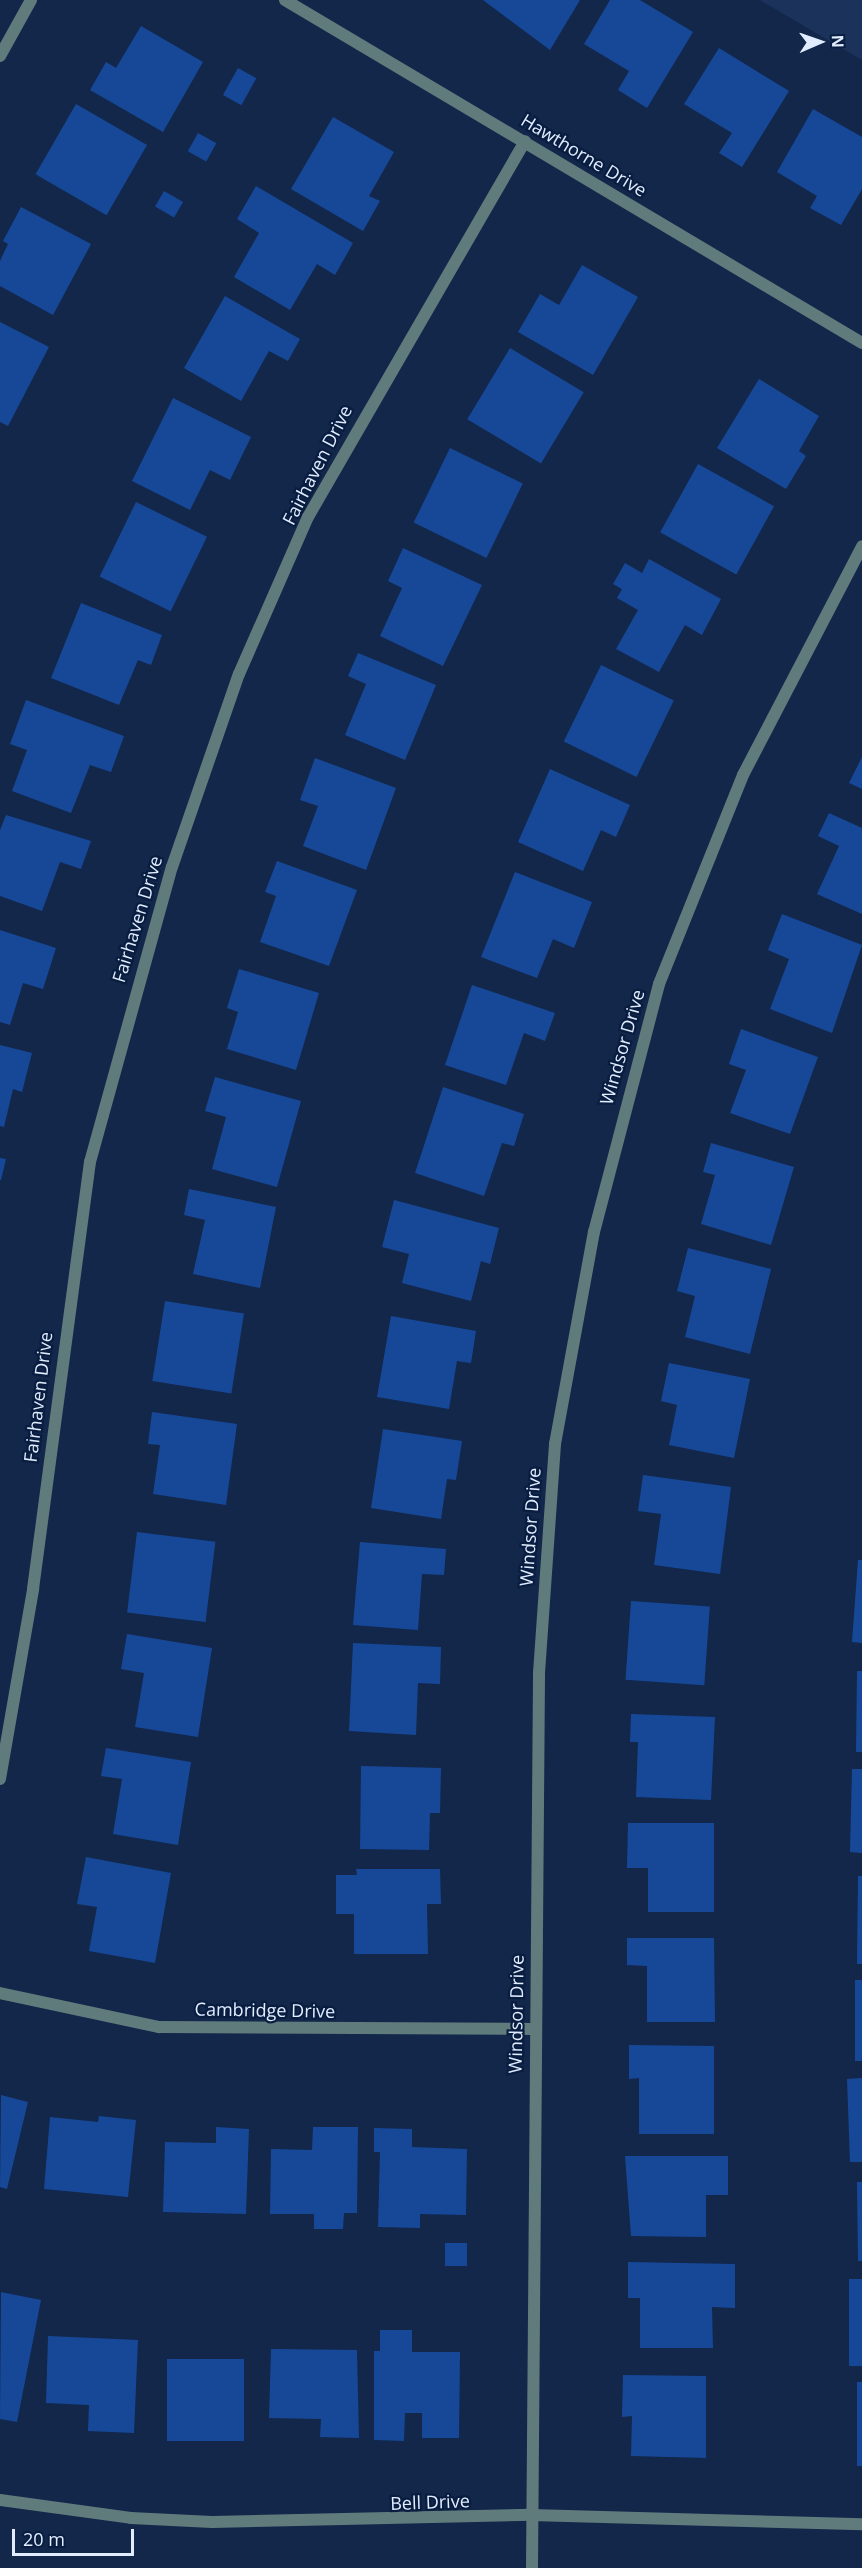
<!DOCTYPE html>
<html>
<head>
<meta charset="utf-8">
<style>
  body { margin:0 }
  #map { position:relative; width:862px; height:2568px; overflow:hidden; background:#12274a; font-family:"Open Sans",sans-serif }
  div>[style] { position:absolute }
  .built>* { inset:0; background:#1b335b }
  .building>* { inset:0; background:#174898; transform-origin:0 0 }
  .minor>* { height:12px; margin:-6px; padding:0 6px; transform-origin:6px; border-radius:6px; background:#607b7c }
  span { translate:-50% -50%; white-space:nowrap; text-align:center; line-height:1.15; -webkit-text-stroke:4.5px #081d3f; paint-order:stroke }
  .street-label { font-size:18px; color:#e1ecff }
  .north { position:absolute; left:790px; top:12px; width:60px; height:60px; -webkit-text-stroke:4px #081d3f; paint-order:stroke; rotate:88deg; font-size:16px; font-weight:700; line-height:24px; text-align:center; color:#e1ecff }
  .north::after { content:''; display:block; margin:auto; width:21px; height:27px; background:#e1ecff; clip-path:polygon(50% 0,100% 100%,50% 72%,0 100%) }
  .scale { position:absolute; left:12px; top:2529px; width:122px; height:27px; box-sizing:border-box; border:3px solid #e1ecff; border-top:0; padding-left:8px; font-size:18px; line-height:21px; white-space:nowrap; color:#e1ecff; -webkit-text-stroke:4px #081d3f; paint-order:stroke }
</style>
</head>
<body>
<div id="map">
  <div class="built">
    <i style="clip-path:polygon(760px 0,862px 0,862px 60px)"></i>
  </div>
  <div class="building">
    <i style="clip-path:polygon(483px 0,580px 0,550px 50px)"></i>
    <i style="clip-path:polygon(610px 0,640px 0,693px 32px,647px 108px,618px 90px,629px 71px,584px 44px)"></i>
    <i style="clip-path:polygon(141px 26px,203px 62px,163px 132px,90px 90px,106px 62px,116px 68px)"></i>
    <i style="clip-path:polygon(719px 48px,789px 91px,742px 167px,719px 153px,732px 133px,684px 104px)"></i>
    <i style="left:238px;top:68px;width:21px;height:31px;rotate:29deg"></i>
    <i style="left:76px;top:104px;width:82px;height:81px;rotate:30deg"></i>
    <i style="clip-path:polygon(813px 109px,862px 137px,862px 189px,841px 225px,810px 208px,817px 196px,777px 172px)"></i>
    <i style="clip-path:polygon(333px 117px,394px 152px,369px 196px,380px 201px,363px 231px,291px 189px)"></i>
    <i style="left:198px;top:133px;width:21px;height:21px;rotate:29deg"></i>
    <i style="clip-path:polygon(256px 186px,353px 243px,335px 275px,317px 264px,290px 310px,234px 277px,259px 233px,237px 219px)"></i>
    <i style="left:164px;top:191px;width:22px;height:18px;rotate:30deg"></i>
    <i style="clip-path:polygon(21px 207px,91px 244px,53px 315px,0 286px,0 261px,8px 244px,3px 241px)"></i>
    <i style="clip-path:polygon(582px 265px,638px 297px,593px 375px,518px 332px,540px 294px,559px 305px)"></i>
    <i style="clip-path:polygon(225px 296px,300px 339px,288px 361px,269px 351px,241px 401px,184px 368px)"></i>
    <i style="clip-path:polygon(0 322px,49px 347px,8px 426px,0 422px)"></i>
    <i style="left:510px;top:348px;width:86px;height:83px;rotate:31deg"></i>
    <i style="clip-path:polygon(759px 379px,819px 416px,799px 451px,806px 456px,786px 489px,717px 448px)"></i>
    <i style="clip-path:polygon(173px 398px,251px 437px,230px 480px,210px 470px,190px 510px,132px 481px)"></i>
    <i style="left:450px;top:448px;width:81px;height:83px;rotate:26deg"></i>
    <i style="left:698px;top:464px;width:87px;height:78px;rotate:29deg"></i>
    <i style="left:136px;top:502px;width:79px;height:83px;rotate:26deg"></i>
    <i style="clip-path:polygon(403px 548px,482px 585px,443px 666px,380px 636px,402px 588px,388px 581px)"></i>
    <i style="clip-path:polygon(649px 559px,721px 599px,702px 635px,685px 625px,659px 672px,616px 649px,638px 610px,617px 598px,622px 589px,613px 584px,625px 563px,642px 573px)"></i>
    <i style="clip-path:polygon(81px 603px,162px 635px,151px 665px,138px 660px,119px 705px,51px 678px)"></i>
    <i style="clip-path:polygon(358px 653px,436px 685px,405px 760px,345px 735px,366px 684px,348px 676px)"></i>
    <i style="left:601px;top:665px;width:81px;height:85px;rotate:26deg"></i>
    <i style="clip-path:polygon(26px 700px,124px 736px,111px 772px,90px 765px,71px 813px,12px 791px,27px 750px,10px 744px)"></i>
    <i style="clip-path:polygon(862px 757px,862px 789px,849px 783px)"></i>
    <i style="clip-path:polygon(315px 758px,396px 788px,366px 870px,303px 846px,318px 806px,300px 800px)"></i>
    <i style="clip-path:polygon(550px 769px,630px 805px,616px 837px,601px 830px,583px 871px,518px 842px)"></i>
    <i style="clip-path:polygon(829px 813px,862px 828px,862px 914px,817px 894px,839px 846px,818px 836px)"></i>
    <i style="clip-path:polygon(6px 815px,91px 841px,81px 869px,60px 862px,42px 911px,0 896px,0 830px)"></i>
    <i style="clip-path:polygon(277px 861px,357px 890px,329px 966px,260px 942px,276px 896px,265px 892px)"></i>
    <i style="clip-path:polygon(515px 872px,592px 902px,574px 948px,553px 939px,537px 978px,481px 957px)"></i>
    <i style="clip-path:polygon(782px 914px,862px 945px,832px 1033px,770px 1009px,789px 959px,768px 950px)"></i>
    <i style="clip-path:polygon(0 930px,56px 948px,43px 989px,23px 983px,10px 1025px,0 1022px)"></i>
    <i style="clip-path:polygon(239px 969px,319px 993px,296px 1070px,227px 1049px,238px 1012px,227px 1008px)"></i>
    <i style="clip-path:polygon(472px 985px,555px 1013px,545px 1041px,524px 1033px,506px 1085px,445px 1065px)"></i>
    <i style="clip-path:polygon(741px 1029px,818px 1057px,790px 1134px,730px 1113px,746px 1070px,729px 1064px)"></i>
    <i style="clip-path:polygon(0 1045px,32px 1053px,22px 1092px,13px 1089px,4px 1127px,0 1126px)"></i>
    <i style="clip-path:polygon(215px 1077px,301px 1101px,277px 1187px,212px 1169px,226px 1117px,205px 1111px)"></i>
    <i style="clip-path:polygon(443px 1087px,524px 1114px,514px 1146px,502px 1143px,484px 1196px,415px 1173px)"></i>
    <i style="clip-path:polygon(711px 1143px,794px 1167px,771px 1245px,701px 1224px,715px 1175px,703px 1172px)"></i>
    <i style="clip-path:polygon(0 1158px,6px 1159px,1px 1180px,0 1180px)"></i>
    <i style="clip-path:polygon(189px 1189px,276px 1207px,260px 1288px,193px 1274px,205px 1220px,184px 1215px)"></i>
    <i style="clip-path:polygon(394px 1200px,499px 1228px,490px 1264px,481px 1261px,471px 1301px,402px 1283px,409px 1254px,382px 1247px)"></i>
    <i style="clip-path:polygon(688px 1248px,771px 1269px,750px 1354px,685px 1337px,695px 1296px,677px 1291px)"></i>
    <i style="left:165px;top:1301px;width:80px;height:81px;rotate:9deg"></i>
    <i style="clip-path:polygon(391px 1316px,476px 1331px,471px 1363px,457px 1361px,449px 1409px,377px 1397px)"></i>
    <i style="clip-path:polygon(669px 1363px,750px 1379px,734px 1458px,669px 1445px,677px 1405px,661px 1401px)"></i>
    <i style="clip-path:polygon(152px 1412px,237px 1424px,226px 1505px,153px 1494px,160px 1445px,148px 1444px)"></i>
    <i style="clip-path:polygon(383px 1429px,462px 1441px,456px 1480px,447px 1479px,441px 1519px,371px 1508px)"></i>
    <i style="clip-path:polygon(643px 1475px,731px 1487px,720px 1574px,654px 1565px,661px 1514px,638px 1511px)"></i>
    <i style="left:137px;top:1532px;width:79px;height:81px;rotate:7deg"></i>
    <i style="clip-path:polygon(360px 1542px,446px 1549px,444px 1575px,422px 1574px,418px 1630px,353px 1625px)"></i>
    <i style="clip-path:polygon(858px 1560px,862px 1560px,862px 1643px,852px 1642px)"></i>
    <i style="left:631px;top:1601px;width:79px;height:79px;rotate:4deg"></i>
    <i style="clip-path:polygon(127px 1634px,212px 1648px,198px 1737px,135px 1727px,144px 1673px,121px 1669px)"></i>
    <i style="clip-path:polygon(353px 1643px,441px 1647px,440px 1684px,418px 1683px,416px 1735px,349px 1731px)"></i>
    <i style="clip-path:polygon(857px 1671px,862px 1671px,862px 1752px,856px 1752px)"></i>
    <i style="clip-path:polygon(631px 1714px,715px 1717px,711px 1800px,636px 1797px,638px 1742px,630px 1742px)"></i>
    <i style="clip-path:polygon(106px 1748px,191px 1762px,178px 1845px,113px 1834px,122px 1779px,101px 1776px)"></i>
    <i style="clip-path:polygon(361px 1766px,441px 1768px,440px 1813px,430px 1813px,429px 1850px,360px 1849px)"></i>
    <i style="clip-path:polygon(852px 1769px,862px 1769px,862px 1853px,850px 1852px)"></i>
    <i style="clip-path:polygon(628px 1823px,714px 1823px,714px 1912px,648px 1912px,648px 1868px,627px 1868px)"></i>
    <i style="clip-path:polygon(86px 1857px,171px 1873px,155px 1963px,89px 1951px,97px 1907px,77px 1904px)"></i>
    <i style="clip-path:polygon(356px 1869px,440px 1869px,441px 1904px,427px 1904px,428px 1954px,354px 1954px,354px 1914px,336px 1914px,336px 1875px,357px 1875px)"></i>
    <i style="clip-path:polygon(858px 1876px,862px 1876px,862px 1964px,857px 1964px)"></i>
    <i style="clip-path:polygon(627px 1938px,714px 1938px,715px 2022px,647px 2022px,647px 1966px,627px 1965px)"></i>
    <i style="left:855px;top:1980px;width:7px;height:81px"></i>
    <i style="clip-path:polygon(629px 2045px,714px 2046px,714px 2134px,639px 2134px,639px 2078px,629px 2079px)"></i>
    <i style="clip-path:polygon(862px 2078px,862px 2162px,850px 2162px,847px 2079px)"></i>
    <i style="clip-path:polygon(1px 2095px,28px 2102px,7px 2189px,0 2187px)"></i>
    <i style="clip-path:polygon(99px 2116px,136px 2120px,128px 2197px,44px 2189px,50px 2117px,98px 2122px)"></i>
    <i style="clip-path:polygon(216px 2127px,249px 2129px,246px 2214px,163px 2212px,165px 2142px,216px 2143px)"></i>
    <i style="clip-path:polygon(313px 2127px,358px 2127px,357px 2213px,344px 2213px,343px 2229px,314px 2229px,314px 2214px,270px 2214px,271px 2149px,312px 2150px)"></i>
    <i style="clip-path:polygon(374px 2128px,412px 2129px,412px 2147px,467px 2149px,466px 2215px,420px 2214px,420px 2228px,378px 2227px,380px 2152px,374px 2152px)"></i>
    <i style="clip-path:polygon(625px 2156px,728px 2156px,728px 2195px,706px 2195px,706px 2237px,631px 2236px)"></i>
    <i style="clip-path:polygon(857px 2182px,862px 2182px,862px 2261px,858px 2261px)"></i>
    <i style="left:445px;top:2243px;width:22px;height:23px"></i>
    <i style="clip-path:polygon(628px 2262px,735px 2264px,735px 2308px,712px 2307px,713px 2348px,640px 2348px,640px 2298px,628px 2298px)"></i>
    <i style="left:849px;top:2279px;width:13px;height:87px"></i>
    <i style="clip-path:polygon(1px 2292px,41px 2300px,17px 2422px,0 2419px)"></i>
    <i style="clip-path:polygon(380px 2330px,412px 2330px,412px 2352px,460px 2352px,459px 2438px,422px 2438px,422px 2413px,405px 2413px,404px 2441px,374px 2440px,374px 2351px,380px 2351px)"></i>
    <i style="clip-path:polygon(48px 2336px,138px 2340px,134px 2433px,88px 2431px,89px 2405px,46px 2403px)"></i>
    <i style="clip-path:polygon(271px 2349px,357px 2350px,359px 2438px,320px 2437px,321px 2419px,269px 2418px)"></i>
    <i style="left:167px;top:2359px;width:77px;height:82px"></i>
    <i style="clip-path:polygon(623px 2375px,706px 2376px,706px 2458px,631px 2456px,632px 2416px,622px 2417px)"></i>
    <i style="left:857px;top:2382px;width:5px;height:84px"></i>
  </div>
  <div class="minor">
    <i style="left:285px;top:0;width:671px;rotate:30.73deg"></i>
    <i style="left:0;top:56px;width:64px;rotate:-61deg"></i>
    <i style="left:0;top:1779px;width:193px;rotate:-80.1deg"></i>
    <i style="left:33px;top:1589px;width:431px;rotate:-82.4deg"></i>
    <i style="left:90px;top:1162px;width:306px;rotate:-74.5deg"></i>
    <i style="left:172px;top:867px;width:204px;rotate:-70.9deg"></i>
    <i style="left:239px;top:674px;width:171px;rotate:-66.3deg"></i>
    <i style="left:308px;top:517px;width:434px;rotate:-60deg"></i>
    <i style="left:0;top:1993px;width:163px;rotate:12.1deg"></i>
    <i style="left:159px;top:2027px;width:374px;rotate:0.3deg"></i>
    <i style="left:0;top:2500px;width:132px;rotate:7.8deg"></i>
    <i style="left:131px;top:2518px;width:81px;rotate:2.8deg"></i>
    <i style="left:212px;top:2522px;width:319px;rotate:-1.3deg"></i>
    <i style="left:531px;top:2515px;width:331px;rotate:1.6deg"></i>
    <i style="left:532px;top:2568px;width:895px;rotate:-89.55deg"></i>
    <i style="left:539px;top:1673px;width:230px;rotate:-86deg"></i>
    <i style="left:555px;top:1444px;width:216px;rotate:-79.6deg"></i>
    <i style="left:594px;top:1232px;width:256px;rotate:-75.3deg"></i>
    <i style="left:659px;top:984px;width:225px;rotate:-68.1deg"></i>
    <i style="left:743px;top:775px;width:258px;rotate:-62.5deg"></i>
  </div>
  <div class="street-label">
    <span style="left:584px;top:155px;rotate:31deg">Hawthorne Drive</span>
    <span style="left:317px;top:465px;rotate:-63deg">Fairhaven Drive</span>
    <span style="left:137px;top:919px;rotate:-73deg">Fairhaven Drive</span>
    <span style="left:622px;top:1047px;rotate:-74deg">Windsor Drive</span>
    <span style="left:38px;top:1397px;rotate:-83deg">Fairhaven Drive</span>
    <span style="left:530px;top:1527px;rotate:-86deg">Windsor Drive</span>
    <span style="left:265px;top:2010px;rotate:1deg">Cambridge Drive</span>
    <span style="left:516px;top:2014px;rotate:-89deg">Windsor Drive</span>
    <span style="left:430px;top:2502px;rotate:-2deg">Bell Drive</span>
  </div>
  <div class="north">N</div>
  <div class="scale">20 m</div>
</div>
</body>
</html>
